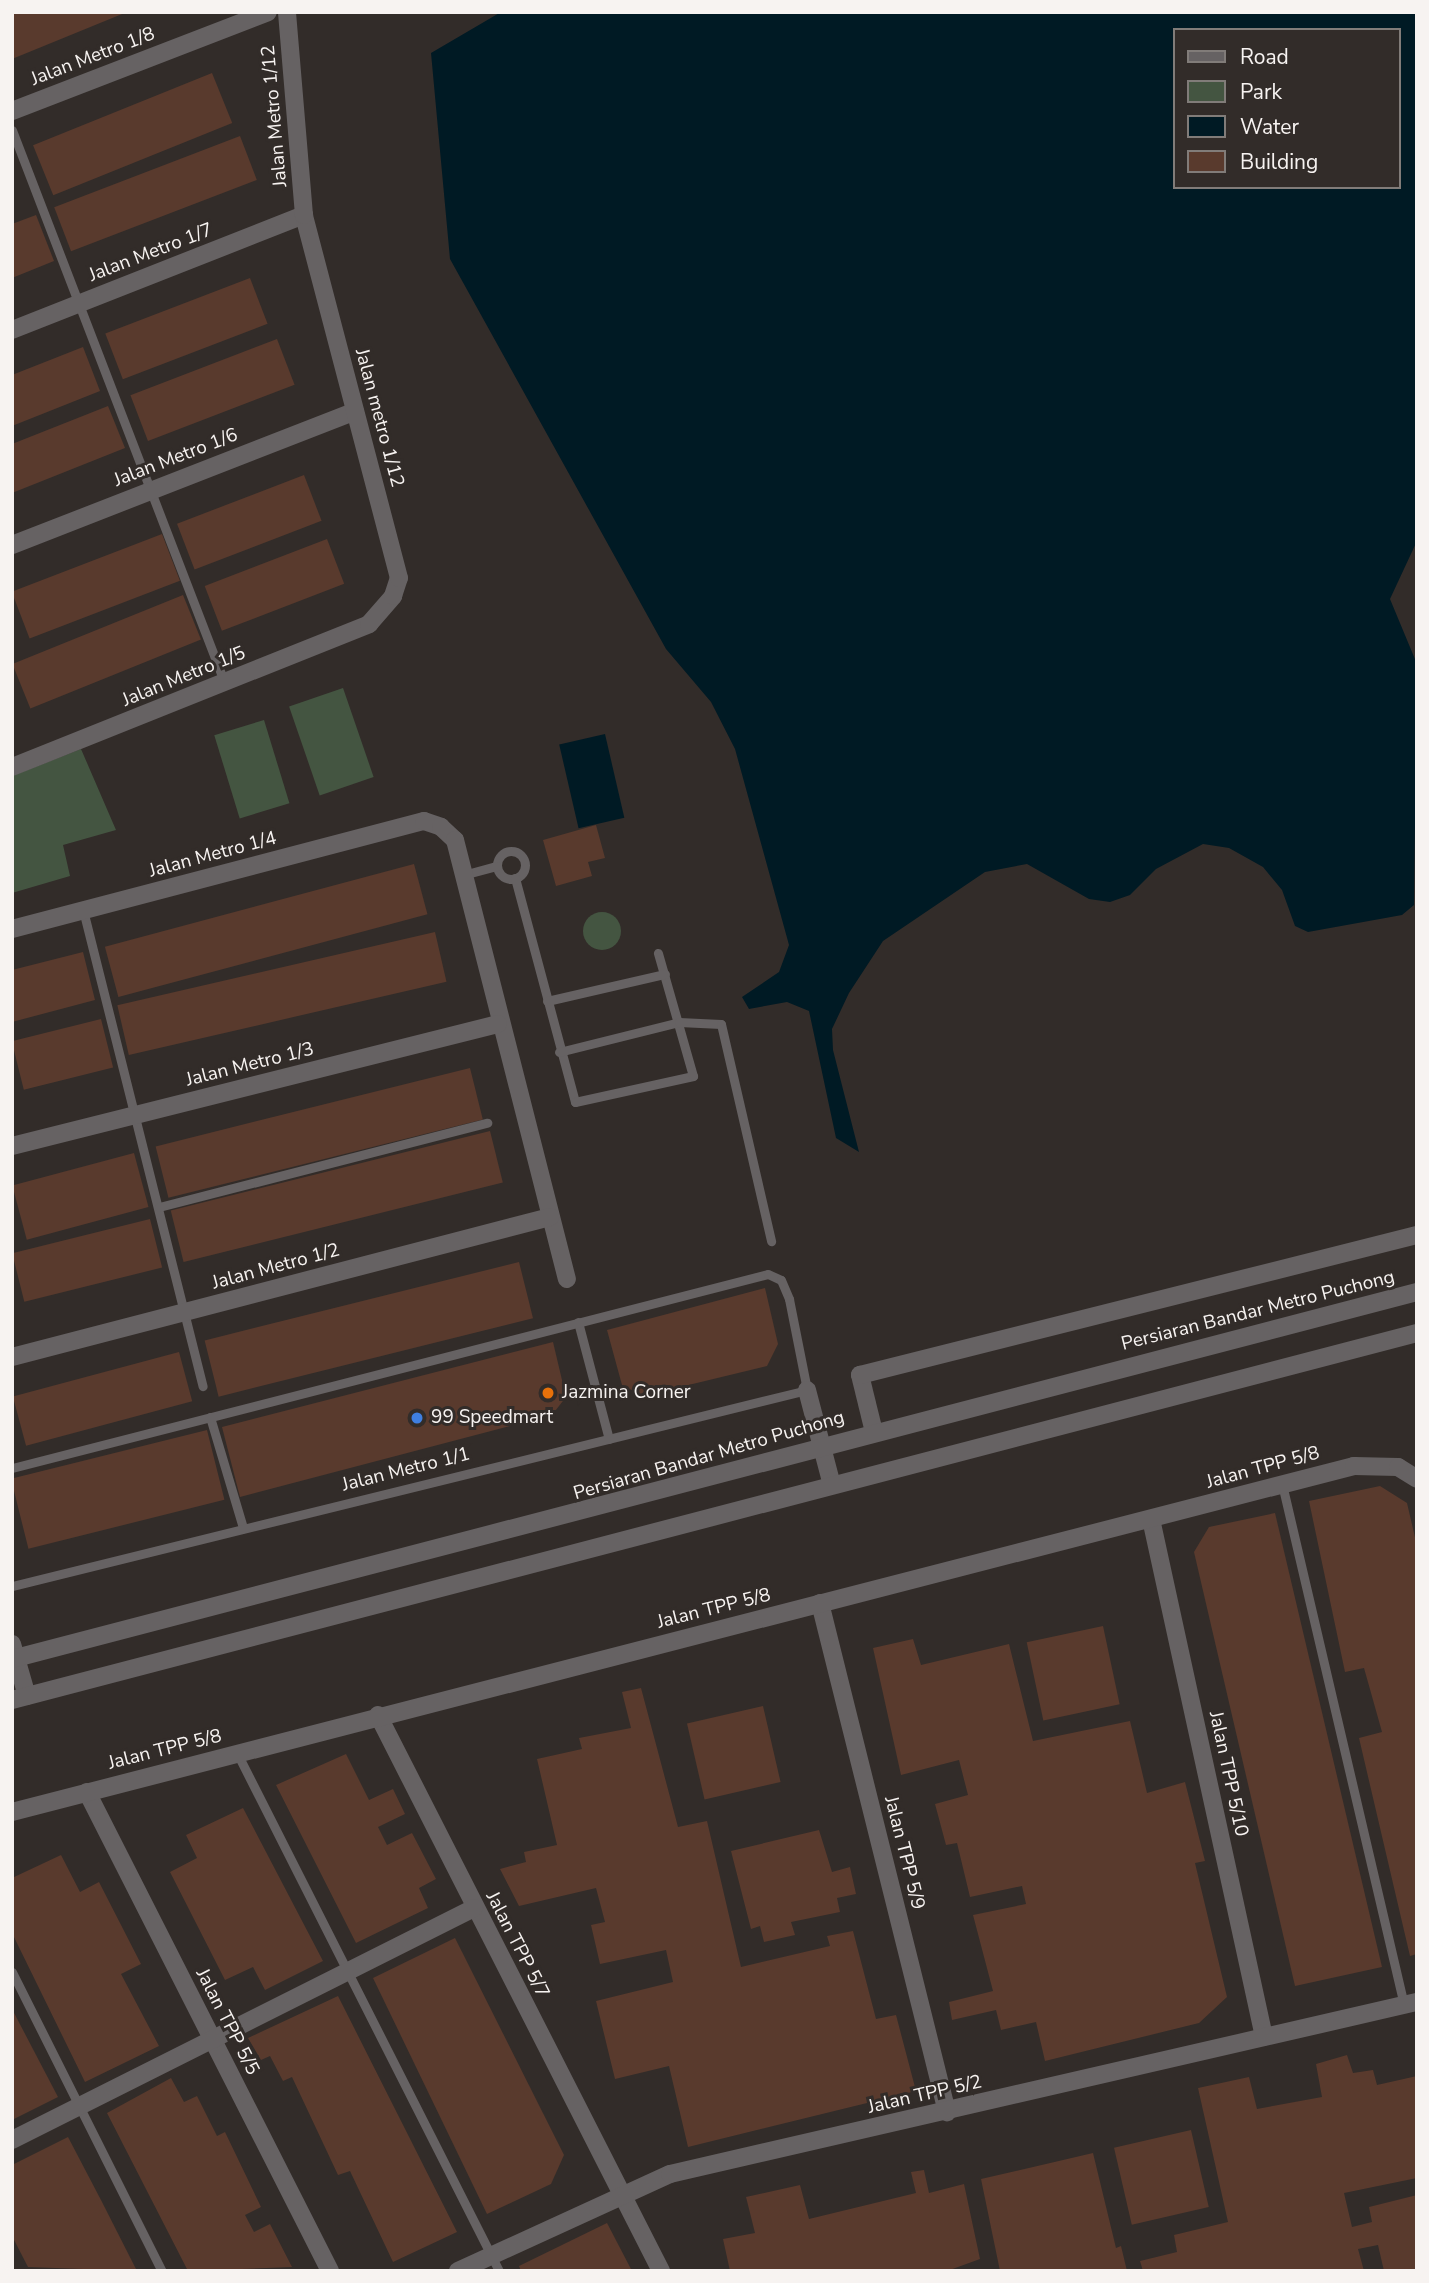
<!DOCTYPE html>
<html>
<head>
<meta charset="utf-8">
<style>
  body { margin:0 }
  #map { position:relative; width:1429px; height:2283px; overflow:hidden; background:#322c29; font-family:"Nunito Sans",sans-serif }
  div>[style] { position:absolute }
  .green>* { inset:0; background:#445541; transform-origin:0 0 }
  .round { border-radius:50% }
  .water>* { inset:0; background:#001a24; transform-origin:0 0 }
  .building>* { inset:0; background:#593a2d; transform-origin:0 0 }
  .lane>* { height:9px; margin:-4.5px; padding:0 4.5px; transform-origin:4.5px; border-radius:4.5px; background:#666263 }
  .lane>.ring { margin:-4.5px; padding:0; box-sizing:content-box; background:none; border:9px solid #666263; border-radius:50% }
  .street>* { height:18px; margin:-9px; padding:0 9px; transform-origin:9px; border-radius:9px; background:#666263 }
  .dots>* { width:19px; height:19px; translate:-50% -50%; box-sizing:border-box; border:4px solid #322c29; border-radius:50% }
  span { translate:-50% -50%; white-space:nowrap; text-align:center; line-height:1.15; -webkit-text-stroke:6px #322c29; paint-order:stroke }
  .street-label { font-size:19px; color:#f7f3f1 }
  .poi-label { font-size:19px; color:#f7f3f1 }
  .left { translate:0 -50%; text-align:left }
  .frame { position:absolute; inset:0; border:14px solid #f7f3f1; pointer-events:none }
  .legend { position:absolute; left:1173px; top:28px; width:228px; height:161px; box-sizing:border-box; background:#322c29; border:2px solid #817c79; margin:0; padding:9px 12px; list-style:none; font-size:21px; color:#f7f3f1 }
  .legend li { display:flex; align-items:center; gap:14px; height:35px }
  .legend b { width:35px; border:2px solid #817c79 }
</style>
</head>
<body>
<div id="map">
  <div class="green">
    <i style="left:343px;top:688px;width:94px;height:57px;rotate:71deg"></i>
    <i style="left:264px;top:720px;width:87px;height:52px;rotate:73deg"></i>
    <i style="clip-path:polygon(81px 749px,116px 830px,63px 845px,70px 876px,12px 893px,12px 776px)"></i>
    <i class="round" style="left:583px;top:912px;width:38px;height:38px"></i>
  </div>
  <div class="water">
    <i style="clip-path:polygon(evenodd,501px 12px,1417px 12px,1417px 541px,1390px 599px,1417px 664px,1414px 905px,1402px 915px,1308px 932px,1295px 926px,1282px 890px,1263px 867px,1229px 848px,1203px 844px,1156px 869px,1130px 895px,1110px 902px,1089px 899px,1027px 864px,985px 872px,883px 941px,849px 993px,832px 1029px,833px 1050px,859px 1152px,836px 1138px,809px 1011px,787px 1002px,749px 1009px,742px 997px,779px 972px,789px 945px,735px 749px,711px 702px,666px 649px,450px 259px,431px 53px,501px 12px,1175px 30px,1399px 30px,1399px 187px,1175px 187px,1175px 30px)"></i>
    <i style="left:605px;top:734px;width:86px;height:47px;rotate:77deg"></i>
  </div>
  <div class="building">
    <i style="clip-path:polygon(12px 12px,127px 12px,12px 59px)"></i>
    <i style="left:212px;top:73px;width:54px;height:193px;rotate:68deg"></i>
    <i style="left:240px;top:136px;width:47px;height:199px;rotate:69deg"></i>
    <i style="clip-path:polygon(36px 215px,54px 261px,12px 278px,12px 224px)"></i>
    <i style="left:250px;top:278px;width:49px;height:155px;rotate:69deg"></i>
    <i style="left:277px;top:339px;width:49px;height:157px;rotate:69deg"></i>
    <i style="clip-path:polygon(83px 347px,100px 391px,12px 426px,12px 375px)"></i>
    <i style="clip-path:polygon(108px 406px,125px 448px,12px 493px,12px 444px)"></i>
    <i style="left:304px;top:475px;width:49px;height:136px;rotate:69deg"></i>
    <i style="left:162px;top:534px;width:50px;height:161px;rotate:69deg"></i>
    <i style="left:327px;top:539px;width:48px;height:131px;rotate:69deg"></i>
    <i style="left:183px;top:595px;width:48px;height:184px;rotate:68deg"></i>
    <i style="clip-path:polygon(596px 825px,605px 858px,588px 862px,592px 876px,556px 886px,543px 840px)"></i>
    <i style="left:414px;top:864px;width:52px;height:320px;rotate:75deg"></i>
    <i style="left:435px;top:932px;width:51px;height:326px;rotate:77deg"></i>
    <i style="clip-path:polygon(83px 952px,95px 1000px,12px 1022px,12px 970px)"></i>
    <i style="left:101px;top:1019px;width:50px;height:92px;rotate:76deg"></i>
    <i style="left:470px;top:1068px;width:53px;height:324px;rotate:76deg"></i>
    <i style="left:490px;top:1131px;width:53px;height:329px;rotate:76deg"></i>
    <i style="left:134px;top:1153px;width:56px;height:126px;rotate:75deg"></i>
    <i style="left:150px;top:1219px;width:50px;height:142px;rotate:76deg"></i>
    <i style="left:519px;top:1262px;width:58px;height:324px;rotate:76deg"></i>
    <i style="clip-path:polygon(765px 1288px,778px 1344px,767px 1366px,643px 1396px,622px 1385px,607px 1330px)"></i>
    <i style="clip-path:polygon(553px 1342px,566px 1397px,552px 1415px,240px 1497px,222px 1427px)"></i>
    <i style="left:179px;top:1352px;width:51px;height:172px;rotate:75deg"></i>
    <i style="left:207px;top:1430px;width:72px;height:202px;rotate:76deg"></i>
    <i style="clip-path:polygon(1380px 1486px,1407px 1503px,1417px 1546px,1417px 1954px,1410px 1956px,1359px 1738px,1382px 1732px,1364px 1668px,1345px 1672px,1309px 1501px)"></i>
    <i style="clip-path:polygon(1275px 1513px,1382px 1967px,1295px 1986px,1194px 1552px,1209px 1527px)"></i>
    <i style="left:1103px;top:1626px;width:80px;height:78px;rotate:78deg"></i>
    <i style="clip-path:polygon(913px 1639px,921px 1665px,1009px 1644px,1033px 1741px,1130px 1721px,1147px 1793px,1185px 1782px,1205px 1861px,1195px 1863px,1227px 1997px,1199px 2023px,1045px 2061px,1036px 2022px,1001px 2030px,996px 2010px,952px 2020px,949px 2002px,993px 1991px,973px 1915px,1026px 1904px,1022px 1886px,970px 1897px,957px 1843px,946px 1845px,935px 1804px,968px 1795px,959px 1760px,901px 1775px,873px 1648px)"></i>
    <i style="clip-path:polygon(641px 1688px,678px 1827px,707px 1821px,741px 1967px,830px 1946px,827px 1936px,853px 1931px,876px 2019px,896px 2015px,916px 2091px,688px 2147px,669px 2066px,615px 2079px,596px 2001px,673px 1982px,666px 1950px,600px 1964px,591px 1925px,605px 1922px,596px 1888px,519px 1906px,500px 1869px,526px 1862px,524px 1852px,557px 1845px,537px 1759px,582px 1749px,579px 1738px,631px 1728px,622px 1692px)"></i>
    <i style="left:763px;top:1706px;width:78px;height:78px;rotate:77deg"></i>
    <i style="clip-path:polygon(346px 1754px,369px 1800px,393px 1789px,405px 1814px,378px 1827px,387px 1845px,412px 1833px,436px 1879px,419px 1888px,428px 1908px,356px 1943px,276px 1785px)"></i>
    <i style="clip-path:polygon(243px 1808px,323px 1961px,265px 1990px,253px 1967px,225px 1980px,170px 1872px,197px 1858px,186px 1835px)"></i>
    <i style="clip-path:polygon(819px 1830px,832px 1872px,850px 1867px,856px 1894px,837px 1898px,840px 1912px,791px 1922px,795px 1935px,764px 1942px,760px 1926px,751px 1929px,731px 1851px)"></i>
    <i style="clip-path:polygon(61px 1855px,80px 1892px,99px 1882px,141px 1964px,121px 1974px,159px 2046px,85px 2082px,12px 1933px,12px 1878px)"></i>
    <i style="clip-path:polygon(455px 1938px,564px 2155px,551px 2184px,487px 2214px,373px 1978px)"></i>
    <i style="clip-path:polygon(338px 1996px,457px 2232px,393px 2262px,350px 2171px,338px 2175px,292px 2077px,283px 2081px,270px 2056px,261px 2060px,248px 2038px)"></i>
    <i style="clip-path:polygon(12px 2009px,58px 2097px,12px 2120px)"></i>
    <i style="clip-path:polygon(1347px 2055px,1353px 2073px,1373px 2070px,1377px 2085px,1417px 2076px,1417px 2178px,1344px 2193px,1352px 2227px,1372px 2222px,1369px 2207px,1417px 2195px,1417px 2271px,1384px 2271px,1378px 2245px,1358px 2249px,1364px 2271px,1143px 2271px,1140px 2261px,1177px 2252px,1174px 2235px,1228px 2222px,1198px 2088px,1249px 2077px,1257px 2109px,1322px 2097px,1316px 2064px)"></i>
    <i style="clip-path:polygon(171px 2078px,184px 2102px,197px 2096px,217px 2136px,225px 2132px,261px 2207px,245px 2215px,254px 2232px,270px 2224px,292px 2267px,188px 2271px,107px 2113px)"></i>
    <i style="left:1191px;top:2130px;width:79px;height:79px;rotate:77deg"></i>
    <i style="clip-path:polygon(68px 2137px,102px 2202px,137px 2271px,28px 2267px,12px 2236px,12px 2165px)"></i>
    <i style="clip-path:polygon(1093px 2153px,1116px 2248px,1121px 2246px,1127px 2271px,1000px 2271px,981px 2179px)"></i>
    <i style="clip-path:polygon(924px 2170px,929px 2193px,964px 2184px,980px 2259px,947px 2271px,730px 2271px,723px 2239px,755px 2233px,746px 2197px,800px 2185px,809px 2219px,916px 2193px,911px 2172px)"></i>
    <i style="clip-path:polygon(607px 2223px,632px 2271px,521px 2271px,519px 2266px)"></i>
  </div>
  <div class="lane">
    <i style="left:12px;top:130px;width:594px;rotate:68.97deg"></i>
    <i class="ring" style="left:497px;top:851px;width:19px;height:19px"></i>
    <i style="left:463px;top:875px;width:35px;rotate:-15deg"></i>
    <i style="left:515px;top:878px;width:232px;rotate:75deg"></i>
    <i style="left:575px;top:1102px;width:121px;rotate:-12.4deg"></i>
    <i style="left:693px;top:1076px;width:128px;rotate:-105.9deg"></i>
    <i style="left:83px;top:910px;width:491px;rotate:75.9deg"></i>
    <i style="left:547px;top:1001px;width:121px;rotate:-12.9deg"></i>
    <i style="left:559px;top:1052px;width:124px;rotate:-14deg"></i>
    <i style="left:679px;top:1022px;width:42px;rotate:2.7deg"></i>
    <i style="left:721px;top:1024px;width:223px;rotate:77deg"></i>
    <i style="left:159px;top:1207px;width:339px;rotate:-14.4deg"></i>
    <i style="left:578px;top:1322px;width:121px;rotate:75.2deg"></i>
    <i style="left:210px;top:1417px;width:116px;rotate:73.4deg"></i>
    <i style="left:12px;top:1468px;width:780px;rotate:-14.39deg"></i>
    <i style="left:768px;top:1274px;width:14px;rotate:25deg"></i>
    <i style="left:781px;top:1280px;width:21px;rotate:67deg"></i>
    <i style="left:789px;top:1299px;width:93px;rotate:78.8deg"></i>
    <i style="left:807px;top:1390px;width:819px;rotate:166.15deg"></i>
    <i style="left:1282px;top:1484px;width:535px;rotate:76.82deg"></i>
    <i style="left:237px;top:1753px;width:580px;rotate:63.17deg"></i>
    <i style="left:12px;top:1972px;width:335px;rotate:63.4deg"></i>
  </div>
  <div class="street">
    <i style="left:12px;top:111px;width:274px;rotate:-21.1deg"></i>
    <i style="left:12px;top:330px;width:314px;rotate:-21.5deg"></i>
    <i style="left:12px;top:545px;width:368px;rotate:-21.3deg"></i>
    <i style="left:12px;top:767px;width:385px;rotate:-21.8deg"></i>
    <i style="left:369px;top:624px;width:37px;rotate:-49deg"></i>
    <i style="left:393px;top:596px;width:19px;rotate:-72deg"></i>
    <i style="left:399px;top:578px;width:375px;rotate:-104.7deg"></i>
    <i style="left:304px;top:215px;width:204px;rotate:-94.8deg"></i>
    <i style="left:12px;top:929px;width:426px;rotate:-14.7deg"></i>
    <i style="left:424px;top:821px;width:18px;rotate:19deg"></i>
    <i style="left:441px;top:827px;width:19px;rotate:43deg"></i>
    <i style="left:455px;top:840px;width:453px;rotate:75.7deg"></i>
    <i style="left:12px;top:1146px;width:501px;rotate:-14.09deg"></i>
    <i style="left:12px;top:1357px;width:556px;rotate:-14.59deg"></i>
    <i style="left:807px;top:1390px;width:98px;rotate:75.3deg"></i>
    <i style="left:874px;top:1432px;width:59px;rotate:-103.8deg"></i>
    <i style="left:860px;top:1375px;width:574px;rotate:-14.11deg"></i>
    <i style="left:1151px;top:1519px;width:530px;rotate:77.69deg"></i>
    <i style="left:820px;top:1603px;width:525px;rotate:75.99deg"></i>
    <i style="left:12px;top:1644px;width:54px;rotate:73.9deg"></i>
    <i style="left:12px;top:1659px;width:1452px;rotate:-14.64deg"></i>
    <i style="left:12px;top:1700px;width:1452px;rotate:-14.64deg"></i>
    <i style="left:378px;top:1715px;width:624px;rotate:63.02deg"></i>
    <i style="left:87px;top:1792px;width:537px;rotate:63.1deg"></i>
    <i style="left:12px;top:1812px;width:1386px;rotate:-14.46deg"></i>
    <i style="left:1354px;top:1466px;width:44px;rotate:1.3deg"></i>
    <i style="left:1398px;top:1467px;width:22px;rotate:32deg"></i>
    <i style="left:12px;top:2140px;width:517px;rotate:-26.66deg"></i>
    <i style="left:458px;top:2271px;width:233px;rotate:-24.6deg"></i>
    <i style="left:670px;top:2174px;width:767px;rotate:-12.97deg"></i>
  </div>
  <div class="dots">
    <i style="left:548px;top:1393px;background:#e8710a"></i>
    <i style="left:417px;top:1418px;background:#3f7fe0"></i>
  </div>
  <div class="street-label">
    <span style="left:93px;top:57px;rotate:-21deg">Jalan Metro 1/8</span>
    <span style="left:275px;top:116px;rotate:-95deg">Jalan Metro 1/12</span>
    <span style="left:151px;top:253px;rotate:-21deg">Jalan Metro 1/7</span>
    <span style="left:379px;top:418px;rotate:75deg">Jalan metro 1/12</span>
    <span style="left:176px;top:458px;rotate:-21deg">Jalan Metro 1/6</span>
    <span style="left:184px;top:677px;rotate:-22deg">Jalan Metro 1/5</span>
    <span style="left:213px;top:855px;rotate:-15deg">Jalan Metro 1/4</span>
    <span style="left:250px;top:1065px;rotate:-14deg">Jalan Metro 1/3</span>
    <span style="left:276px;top:1267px;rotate:-15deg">Jalan Metro 1/2</span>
    <span style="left:1258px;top:1311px;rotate:-14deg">Persiaran Bandar Metro Puchong</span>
    <span style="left:709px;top:1456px;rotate:-16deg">Persiaran Bandar Metro Puchong</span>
    <span style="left:1263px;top:1468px;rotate:-15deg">Jalan TPP 5/8</span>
    <span style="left:406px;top:1470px;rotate:-14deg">Jalan Metro 1/1</span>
    <span style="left:714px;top:1609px;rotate:-14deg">Jalan TPP 5/8</span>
    <span style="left:165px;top:1750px;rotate:-14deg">Jalan TPP 5/8</span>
    <span style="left:1228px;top:1774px;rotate:78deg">Jalan TPP 5/10</span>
    <span style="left:904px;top:1853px;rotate:76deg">Jalan TPP 5/9</span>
    <span style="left:517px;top:1945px;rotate:63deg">Jalan TPP 5/7</span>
    <span style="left:227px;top:2022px;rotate:63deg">Jalan TPP 5/5</span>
    <span style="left:925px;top:2095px;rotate:-13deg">Jalan TPP 5/2</span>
  </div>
  <div class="poi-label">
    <span class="left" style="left:562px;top:1393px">Jazmina Corner</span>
    <span class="left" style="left:431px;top:1418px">99 Speedmart</span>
  </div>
  <div class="frame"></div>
  <ul class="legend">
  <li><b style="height:9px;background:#666263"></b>Road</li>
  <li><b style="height:19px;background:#445541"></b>Park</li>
  <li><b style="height:19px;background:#001a24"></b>Water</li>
  <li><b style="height:19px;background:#593a2d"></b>Building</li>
  </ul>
</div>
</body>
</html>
